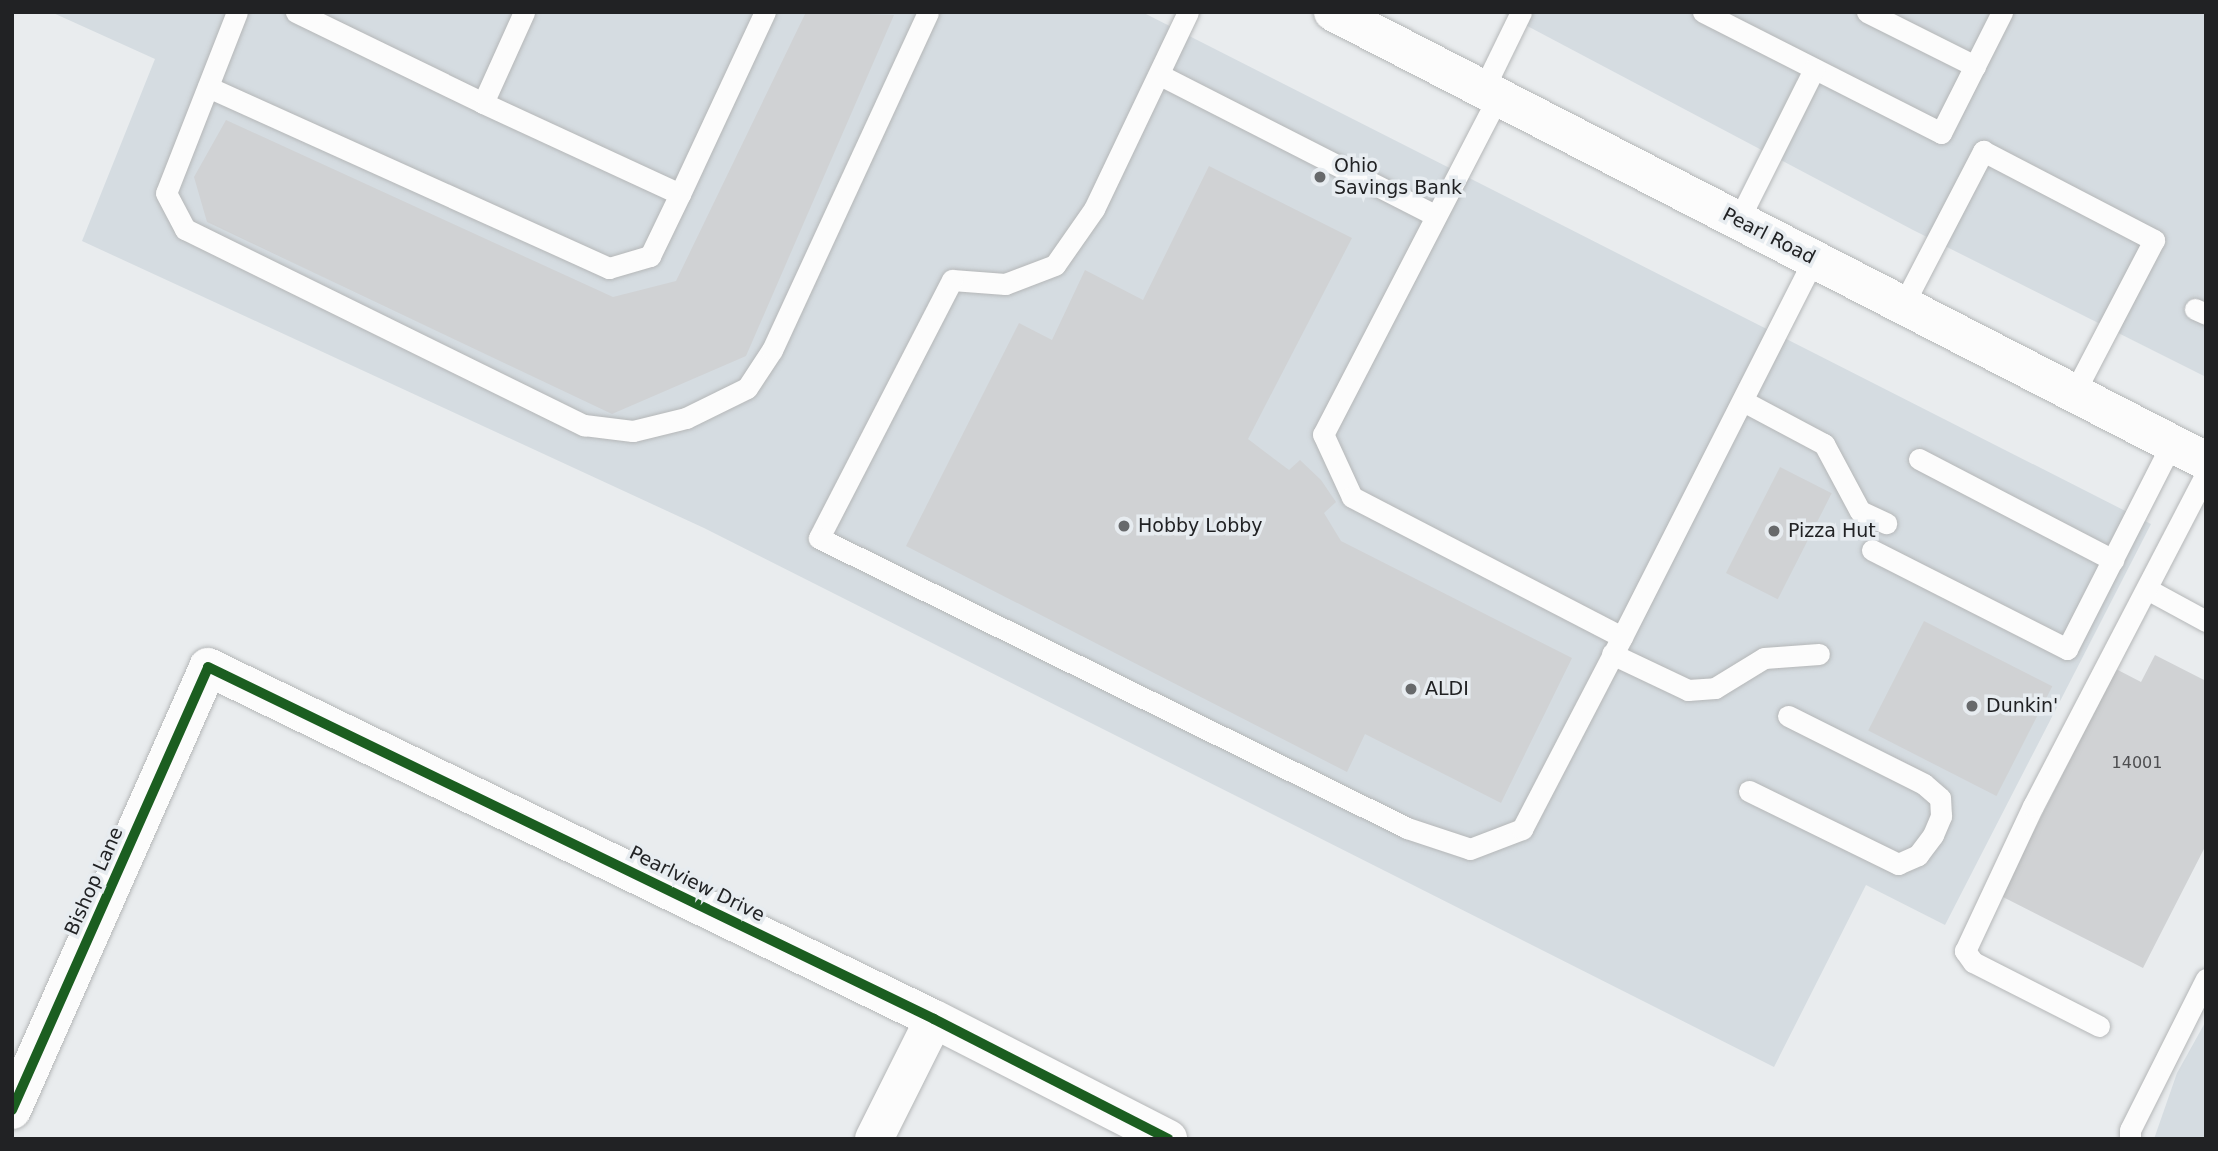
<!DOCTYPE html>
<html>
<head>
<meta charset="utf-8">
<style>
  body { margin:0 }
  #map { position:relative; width:2218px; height:1151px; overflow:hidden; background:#e9ecee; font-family:"DejaVu Sans",sans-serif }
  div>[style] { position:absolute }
  .built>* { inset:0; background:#d5dce1 }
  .building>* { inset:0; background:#d0d2d4; transform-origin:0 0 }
  .roads { filter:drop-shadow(0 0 2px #b5b7b8) drop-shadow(0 0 2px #b5b7b8) }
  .lane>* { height:21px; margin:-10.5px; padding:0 10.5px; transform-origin:10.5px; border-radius:10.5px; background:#fcfcfc }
  .street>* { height:38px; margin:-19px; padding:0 19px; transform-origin:19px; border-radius:19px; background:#fcfcfc }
  .primary>* { height:38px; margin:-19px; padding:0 19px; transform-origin:19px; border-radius:19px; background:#fcfcfc }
  .cycleway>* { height:10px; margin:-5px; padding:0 5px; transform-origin:5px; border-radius:5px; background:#1b5e20 }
  .dots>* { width:19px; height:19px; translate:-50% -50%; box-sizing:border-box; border:4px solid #e7ecf0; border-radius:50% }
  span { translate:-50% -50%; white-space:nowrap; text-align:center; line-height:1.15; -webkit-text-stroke:7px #e7ecf0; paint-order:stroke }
  .number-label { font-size:16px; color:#4d4e50 }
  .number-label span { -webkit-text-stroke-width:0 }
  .poi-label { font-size:19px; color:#212224 }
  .left { translate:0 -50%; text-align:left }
  .street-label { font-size:19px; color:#212224 }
  .frame { position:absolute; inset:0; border:14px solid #212224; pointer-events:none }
</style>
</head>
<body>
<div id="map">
  <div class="built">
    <i style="clip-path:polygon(51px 12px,1142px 12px,2151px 524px,1945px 925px,1866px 885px,1774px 1067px,704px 528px,82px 241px,155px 59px)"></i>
    <i style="clip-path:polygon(1501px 12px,2206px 12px,2206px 377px,1913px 230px)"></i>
    <i style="clip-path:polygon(2206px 1021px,2206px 1139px,2154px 1139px,2177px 1073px)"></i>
  </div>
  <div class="building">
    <i style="clip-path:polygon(806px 12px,894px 15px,746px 356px,612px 414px,207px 222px,194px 177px,226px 120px,613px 297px,676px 281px)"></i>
    <i style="clip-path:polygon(1209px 166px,1352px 238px,1248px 439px,1289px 470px,1300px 460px,1321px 480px,1336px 502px,1324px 513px,1341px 541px,1572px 658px,1501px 803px,1365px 734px,1347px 772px,906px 546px,1019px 323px,1052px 340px,1085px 270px,1143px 300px)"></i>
    <i style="left:1780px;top:467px;width:58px;height:119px;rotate:27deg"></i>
    <i style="left:1924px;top:621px;width:144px;height:123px;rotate:27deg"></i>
    <i style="clip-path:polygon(2155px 655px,2206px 681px,2206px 845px,2143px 968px,2001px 896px,2116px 669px,2141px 682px)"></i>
  </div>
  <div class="roads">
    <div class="lane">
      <i style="left:237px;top:12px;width:194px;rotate:111.4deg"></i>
      <i style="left:166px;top:193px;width:41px;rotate:62.2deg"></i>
      <i style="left:185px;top:229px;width:445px;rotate:26.2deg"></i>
      <i style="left:584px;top:425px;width:49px;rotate:7deg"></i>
      <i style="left:633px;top:431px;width:55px;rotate:-13.8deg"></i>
      <i style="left:686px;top:418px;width:68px;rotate:-26.2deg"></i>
      <i style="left:747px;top:388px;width:45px;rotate:-56.7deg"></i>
      <i style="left:772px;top:350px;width:372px;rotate:-65.2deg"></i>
      <i style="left:296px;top:12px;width:208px;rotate:25.9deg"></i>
      <i style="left:483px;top:103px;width:100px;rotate:-65.7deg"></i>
      <i style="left:1188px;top:12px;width:218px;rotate:115.5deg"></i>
      <i style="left:1094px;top:209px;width:68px;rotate:124.9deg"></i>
      <i style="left:1055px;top:265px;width:53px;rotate:159.2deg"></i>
      <i style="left:1005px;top:284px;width:53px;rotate:-175.7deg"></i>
      <i style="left:952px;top:280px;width:290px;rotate:117.3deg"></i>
      <i style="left:819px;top:538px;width:656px;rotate:26.25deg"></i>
      <i style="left:1407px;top:828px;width:66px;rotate:18.4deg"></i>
      <i style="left:1470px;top:849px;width:56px;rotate:-21deg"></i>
      <i style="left:1522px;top:829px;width:216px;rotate:-62.5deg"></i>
      <i style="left:1703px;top:12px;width:267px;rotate:26.9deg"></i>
      <i style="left:1941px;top:133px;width:136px;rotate:-63.2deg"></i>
      <i style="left:1867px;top:12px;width:121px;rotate:26.6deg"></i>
      <i style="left:1160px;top:75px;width:309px;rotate:27deg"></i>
      <i style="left:208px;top:87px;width:440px;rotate:24.3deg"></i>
      <i style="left:609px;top:268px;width:43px;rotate:-16.3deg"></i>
      <i style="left:650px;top:256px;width:69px;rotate:-64.2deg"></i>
      <i style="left:1483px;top:90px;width:87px;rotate:-64deg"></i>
      <i style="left:1498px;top:97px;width:380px;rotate:117.4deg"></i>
      <i style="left:1323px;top:434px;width:69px;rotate:65.3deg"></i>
      <i style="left:1352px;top:497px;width:304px;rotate:27.4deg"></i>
      <i style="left:1622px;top:637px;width:424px;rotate:-63.1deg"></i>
      <i style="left:483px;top:103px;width:217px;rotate:24.8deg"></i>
      <i style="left:680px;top:194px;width:201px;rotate:-65deg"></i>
      <i style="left:1738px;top:221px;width:170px;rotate:-63.4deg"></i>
      <i style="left:1903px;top:305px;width:174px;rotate:-62.5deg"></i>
      <i style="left:1983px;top:151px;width:193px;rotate:27.5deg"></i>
      <i style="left:2154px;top:240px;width:173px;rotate:117.6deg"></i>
      <i style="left:2195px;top:309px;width:12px;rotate:24deg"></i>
      <i style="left:1743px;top:401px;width:92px;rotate:28deg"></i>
      <i style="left:1824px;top:444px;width:76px;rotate:61.8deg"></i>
      <i style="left:1860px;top:511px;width:29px;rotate:25deg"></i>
      <i style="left:1919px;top:459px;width:219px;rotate:27.5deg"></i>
      <i style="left:1872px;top:550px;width:219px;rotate:26.9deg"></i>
      <i style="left:2067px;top:649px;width:231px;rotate:-63deg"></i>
      <i style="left:2147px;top:589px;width:67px;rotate:28.5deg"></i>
      <i style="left:1612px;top:654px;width:84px;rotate:25.3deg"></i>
      <i style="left:1688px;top:690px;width:27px;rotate:-4deg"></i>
      <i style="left:1715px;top:688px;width:57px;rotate:-31.5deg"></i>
      <i style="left:1764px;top:658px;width:55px;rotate:-4.2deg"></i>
      <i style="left:1749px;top:791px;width:166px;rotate:26.1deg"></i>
      <i style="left:1898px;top:864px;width:22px;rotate:-24deg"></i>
      <i style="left:1918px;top:855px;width:25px;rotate:-53deg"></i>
      <i style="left:1933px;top:835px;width:21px;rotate:-67deg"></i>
      <i style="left:1941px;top:816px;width:18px;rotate:-93deg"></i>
      <i style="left:1940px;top:798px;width:21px;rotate:-139deg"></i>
      <i style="left:1924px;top:784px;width:152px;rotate:-153.4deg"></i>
      <i style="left:2099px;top:1026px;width:141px;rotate:-153.1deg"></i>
      <i style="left:1973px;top:962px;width:14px;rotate:-126deg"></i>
      <i style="left:1965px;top:951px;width:160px;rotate:-64.9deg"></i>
      <i style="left:2033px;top:806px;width:374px;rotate:-62.5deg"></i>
      <i style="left:2130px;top:1139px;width:9px;rotate:-90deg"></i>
      <i style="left:2130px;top:1130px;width:169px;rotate:-63.3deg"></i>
    </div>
    <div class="street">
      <i style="left:12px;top:1110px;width:484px;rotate:-66.1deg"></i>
      <i style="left:208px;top:667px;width:807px;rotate:25.87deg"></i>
      <i style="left:934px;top:1019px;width:263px;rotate:27.1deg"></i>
      <i style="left:874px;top:1139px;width:134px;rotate:-63.4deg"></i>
    </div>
    <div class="primary">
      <i style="left:1333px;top:12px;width:982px;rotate:27.22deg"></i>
    </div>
  </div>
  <div class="cycleway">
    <i style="left:12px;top:1110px;width:484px;rotate:-66.1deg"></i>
    <i style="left:208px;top:667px;width:807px;rotate:25.87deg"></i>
    <i style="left:934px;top:1019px;width:263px;rotate:27.1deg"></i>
  </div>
  <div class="dots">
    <i style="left:1320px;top:177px;background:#67696b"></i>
    <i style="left:1124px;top:526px;background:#67696b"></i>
    <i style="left:1774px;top:531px;background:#67696b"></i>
    <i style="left:1411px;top:689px;background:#67696b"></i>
    <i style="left:1972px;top:706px;background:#67696b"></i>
  </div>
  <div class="number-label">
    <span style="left:2137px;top:763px">14001</span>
  </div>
  <div class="poi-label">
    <span class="left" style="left:1334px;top:177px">Ohio<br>Savings Bank</span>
    <span class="left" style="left:1138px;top:526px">Hobby Lobby</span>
    <span class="left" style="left:1788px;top:531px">Pizza Hut</span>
    <span class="left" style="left:1425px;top:689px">ALDI</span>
    <span class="left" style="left:1986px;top:706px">Dunkin'</span>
  </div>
  <div class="street-label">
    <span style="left:1769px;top:236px;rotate:27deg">Pearl Road</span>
    <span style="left:94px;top:881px;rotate:-66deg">Bishop Lane</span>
    <span style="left:697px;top:884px;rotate:26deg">Pearlview Drive</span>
  </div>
  <div class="frame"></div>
</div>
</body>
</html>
